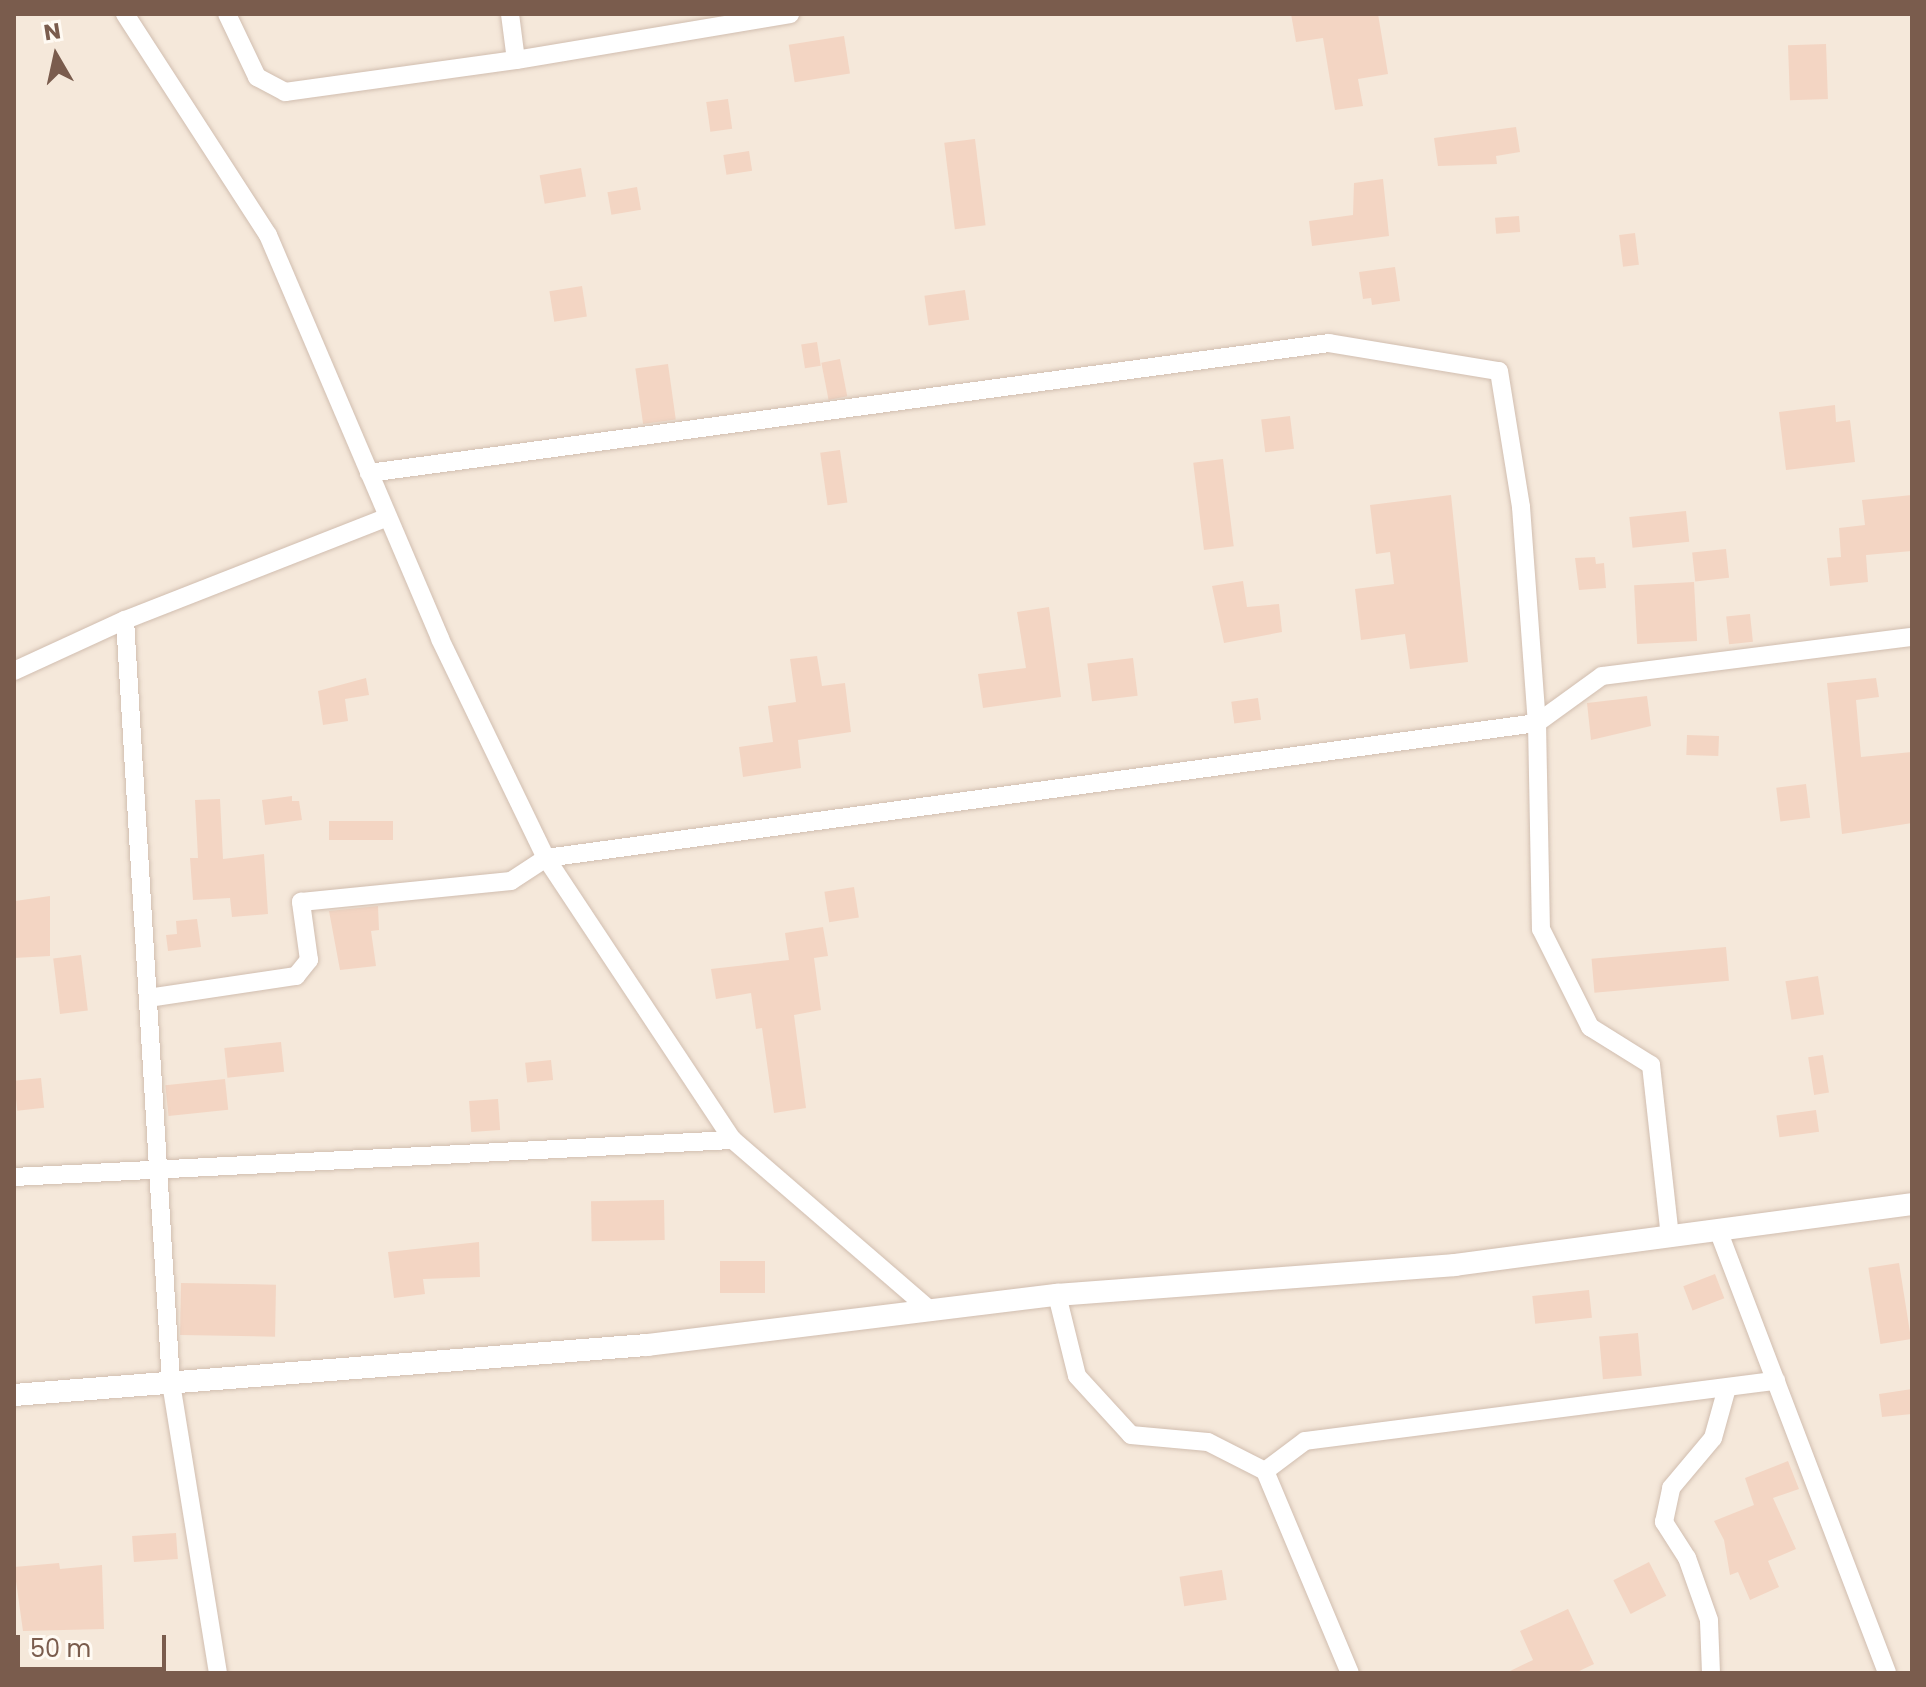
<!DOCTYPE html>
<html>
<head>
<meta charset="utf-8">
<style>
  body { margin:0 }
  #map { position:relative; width:1926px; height:1687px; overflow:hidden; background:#fdf6ec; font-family:Poppins,sans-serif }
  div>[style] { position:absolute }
  .residential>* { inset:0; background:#f5e8da; transform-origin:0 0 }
  .building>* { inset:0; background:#f3d5c3; transform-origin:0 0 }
  .roads { filter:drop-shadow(0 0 2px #d1beb0) drop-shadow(0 0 2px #d1beb0) }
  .minor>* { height:18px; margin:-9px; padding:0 9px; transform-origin:9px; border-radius:9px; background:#fff }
  .tertiary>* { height:22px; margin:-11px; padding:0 11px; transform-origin:11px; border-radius:11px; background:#fff }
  span { translate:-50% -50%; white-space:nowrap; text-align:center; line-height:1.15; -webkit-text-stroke:8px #fffaf3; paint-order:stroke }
  .frame { position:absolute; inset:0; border:16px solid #7a5c4d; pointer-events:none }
  .north { position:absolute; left:16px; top:16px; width:80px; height:80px; -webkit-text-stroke:6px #fffaf3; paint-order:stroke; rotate:351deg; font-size:22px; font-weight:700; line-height:32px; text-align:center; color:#7a5c4d }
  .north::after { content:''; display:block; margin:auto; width:28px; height:36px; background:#7a5c4d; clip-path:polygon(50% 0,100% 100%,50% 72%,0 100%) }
  .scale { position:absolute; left:16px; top:1635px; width:150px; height:36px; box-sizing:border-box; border:4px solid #7a5c4d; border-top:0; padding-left:10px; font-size:24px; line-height:28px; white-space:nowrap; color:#7a5c4d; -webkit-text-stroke:6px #fffaf3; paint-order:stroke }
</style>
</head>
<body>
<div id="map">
  <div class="residential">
    <i style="left:14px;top:14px;width:1898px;height:1659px"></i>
  </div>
  <div class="building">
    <i style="clip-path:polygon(1291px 14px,1378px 14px,1388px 74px,1358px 79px,1363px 106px,1335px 110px,1323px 38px,1296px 42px)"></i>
    <i style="left:844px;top:36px;width:38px;height:56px;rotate:81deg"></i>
    <i style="left:1826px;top:44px;width:55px;height:38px;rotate:88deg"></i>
    <i style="left:728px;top:99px;width:30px;height:22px;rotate:82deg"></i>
    <i style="clip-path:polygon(1516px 127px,1520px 152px,1496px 156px,1497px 164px,1438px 166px,1434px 138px)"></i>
    <i style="left:975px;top:139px;width:87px;height:31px;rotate:83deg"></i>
    <i style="left:749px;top:151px;width:20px;height:26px;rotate:81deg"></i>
    <i style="left:581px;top:168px;width:29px;height:42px;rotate:80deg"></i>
    <i style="clip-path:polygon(1383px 179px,1389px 236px,1312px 246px,1309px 221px,1353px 215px,1354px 183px)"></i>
    <i style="left:637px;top:187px;width:23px;height:30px;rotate:80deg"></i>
    <i style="left:1519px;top:216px;width:16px;height:24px;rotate:86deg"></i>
    <i style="left:1635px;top:233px;width:32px;height:16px;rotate:83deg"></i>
    <i style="clip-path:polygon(1395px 267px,1400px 301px,1372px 305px,1371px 298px,1363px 299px,1359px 272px)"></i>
    <i style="left:582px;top:286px;width:31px;height:33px;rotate:81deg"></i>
    <i style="left:965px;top:290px;width:30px;height:41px;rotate:82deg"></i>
    <i style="left:817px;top:342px;width:24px;height:16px;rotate:81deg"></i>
    <i style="left:840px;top:359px;width:38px;height:19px;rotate:79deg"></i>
    <i style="left:668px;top:364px;width:56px;height:33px;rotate:82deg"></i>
    <i style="clip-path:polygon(1835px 405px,1836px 422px,1850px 420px,1855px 462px,1786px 470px,1779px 412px)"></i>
    <i style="left:1290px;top:416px;width:33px;height:29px;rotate:83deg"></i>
    <i style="left:840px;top:450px;width:53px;height:20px;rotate:82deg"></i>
    <i style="left:1223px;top:459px;width:88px;height:30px;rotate:83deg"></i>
    <i style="clip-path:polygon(1451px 495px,1468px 662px,1410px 669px,1405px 634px,1361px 640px,1355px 589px,1394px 584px,1390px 552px,1376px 554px,1370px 505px)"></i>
    <i style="clip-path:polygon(1912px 495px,1912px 551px,1866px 555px,1868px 582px,1830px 586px,1827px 558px,1841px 557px,1839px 528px,1865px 525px,1862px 500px)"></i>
    <i style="left:1686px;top:511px;width:31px;height:57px;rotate:84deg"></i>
    <i style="left:1726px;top:549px;width:29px;height:34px;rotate:84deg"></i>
    <i style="clip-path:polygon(1595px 557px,1596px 564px,1604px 563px,1606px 588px,1579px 590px,1575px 558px)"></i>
    <i style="clip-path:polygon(1243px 581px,1247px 607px,1279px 604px,1282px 632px,1224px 643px,1212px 586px)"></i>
    <i style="left:1694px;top:582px;width:59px;height:60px;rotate:87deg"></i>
    <i style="clip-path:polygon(1049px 607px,1061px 697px,983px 708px,978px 674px,1026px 668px,1017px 612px)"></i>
    <i style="left:1750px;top:614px;width:28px;height:24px;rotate:84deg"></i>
    <i style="clip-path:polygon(817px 656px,822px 686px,845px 683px,851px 732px,798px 740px,801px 768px,743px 777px,739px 747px,773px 742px,768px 706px,796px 702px,790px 659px)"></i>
    <i style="left:1133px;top:658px;width:38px;height:46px;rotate:83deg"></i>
    <i style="clip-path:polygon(366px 678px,369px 695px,345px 699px,348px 721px,323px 725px,318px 691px)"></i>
    <i style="clip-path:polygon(1876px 678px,1879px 697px,1856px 700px,1861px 757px,1912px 752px,1912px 823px,1842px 834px,1827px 683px)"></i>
    <i style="clip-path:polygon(1647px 696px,1651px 726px,1591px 740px,1587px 703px)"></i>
    <i style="left:1258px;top:698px;width:22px;height:27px;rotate:82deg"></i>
    <i style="left:1687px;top:735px;width:32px;height:20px;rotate:2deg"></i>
    <i style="left:1806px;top:784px;width:34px;height:30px;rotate:83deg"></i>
    <i style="clip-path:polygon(292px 796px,292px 801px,299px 801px,302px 820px,265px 825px,262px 800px)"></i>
    <i style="clip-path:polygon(220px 799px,223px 859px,264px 854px,268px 914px,232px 917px,230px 898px,193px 900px,190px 858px,198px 858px,195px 800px)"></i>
    <i style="left:393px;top:821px;width:19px;height:64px;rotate:90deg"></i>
    <i style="left:854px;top:887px;width:31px;height:30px;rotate:81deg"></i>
    <i style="clip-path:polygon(50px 896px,50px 956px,14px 958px,15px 901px)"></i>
    <i style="clip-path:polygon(378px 906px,379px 930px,371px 931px,376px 966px,340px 970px,329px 911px)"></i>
    <i style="clip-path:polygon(197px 919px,201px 947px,168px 951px,166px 935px,177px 934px,176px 921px)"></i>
    <i style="clip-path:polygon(823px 927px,828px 956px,814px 958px,821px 1010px,794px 1015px,806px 1108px,774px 1113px,762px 1028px,756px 1029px,751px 993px,716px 999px,711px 969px,789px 960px,785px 933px)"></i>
    <i style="left:1726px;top:947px;width:34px;height:135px;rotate:85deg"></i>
    <i style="left:81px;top:955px;width:56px;height:28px;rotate:83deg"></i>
    <i style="left:1818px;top:976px;width:39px;height:33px;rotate:81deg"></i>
    <i style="left:281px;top:1042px;width:30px;height:57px;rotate:84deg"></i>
    <i style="left:1823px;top:1055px;width:38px;height:15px;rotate:81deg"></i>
    <i style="left:551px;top:1060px;width:20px;height:26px;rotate:84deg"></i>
    <i style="left:41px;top:1078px;width:30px;height:27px;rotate:84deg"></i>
    <i style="left:225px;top:1079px;width:31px;height:60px;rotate:84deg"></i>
    <i style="left:498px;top:1099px;width:31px;height:29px;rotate:86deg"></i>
    <i style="left:1816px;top:1110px;width:22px;height:40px;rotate:82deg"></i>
    <i style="left:664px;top:1200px;width:40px;height:73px;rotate:89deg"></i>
    <i style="clip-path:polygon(479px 1242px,480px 1277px,423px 1279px,425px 1294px,394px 1298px,388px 1252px)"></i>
    <i style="left:765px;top:1261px;width:32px;height:45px;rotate:90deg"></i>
    <i style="left:1899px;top:1263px;width:77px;height:31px;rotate:81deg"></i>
    <i style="left:1715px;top:1274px;width:26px;height:34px;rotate:69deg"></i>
    <i style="left:181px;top:1283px;width:95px;height:52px;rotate:1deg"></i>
    <i style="left:1589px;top:1290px;width:28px;height:57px;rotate:84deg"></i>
    <i style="left:1638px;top:1333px;width:43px;height:39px;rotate:85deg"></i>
    <i style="clip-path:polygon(1912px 1389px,1912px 1414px,1882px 1417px,1879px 1394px)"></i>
    <i style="clip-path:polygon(1788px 1461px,1799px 1489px,1773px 1498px,1796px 1549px,1768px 1561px,1779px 1587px,1750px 1600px,1738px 1572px,1730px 1575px,1724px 1540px,1714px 1521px,1754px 1505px,1745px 1478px)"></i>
    <i style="left:176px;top:1533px;width:26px;height:44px;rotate:86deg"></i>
    <i style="left:1649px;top:1562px;width:38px;height:40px;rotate:63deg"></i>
    <i style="clip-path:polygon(59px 1563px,60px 1569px,102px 1565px,104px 1629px,23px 1631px,14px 1567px)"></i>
    <i style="left:1222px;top:1570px;width:30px;height:43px;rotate:81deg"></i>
    <i style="clip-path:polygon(1568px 1609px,1594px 1664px,1575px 1673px,1506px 1673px,1533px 1660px,1520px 1631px)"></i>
  </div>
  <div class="roads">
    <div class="minor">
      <i style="left:125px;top:14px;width:263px;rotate:57.1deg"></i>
      <i style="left:268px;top:235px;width:439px;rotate:66.9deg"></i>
      <i style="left:440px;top:639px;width:243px;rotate:64.2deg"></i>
      <i style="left:546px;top:858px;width:338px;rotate:56.5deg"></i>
      <i style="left:733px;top:1140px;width:260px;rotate:40.8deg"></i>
      <i style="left:227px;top:14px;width:70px;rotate:64.5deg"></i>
      <i style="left:257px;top:77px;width:32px;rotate:28deg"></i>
      <i style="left:285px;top:92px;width:233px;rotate:-7.9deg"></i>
      <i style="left:516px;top:60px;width:278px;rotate:-9.5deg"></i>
      <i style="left:510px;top:14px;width:46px;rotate:82.6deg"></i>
      <i style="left:369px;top:473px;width:969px;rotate:-7.71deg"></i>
      <i style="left:1329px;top:343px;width:172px;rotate:9.4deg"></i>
      <i style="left:1499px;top:371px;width:138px;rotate:80.8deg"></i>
      <i style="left:1521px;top:507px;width:217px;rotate:85.8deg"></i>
      <i style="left:1537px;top:723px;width:206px;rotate:88.9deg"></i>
      <i style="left:1541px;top:929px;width:110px;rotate:63.4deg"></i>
      <i style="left:1590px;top:1027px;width:72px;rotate:31.9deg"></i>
      <i style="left:1651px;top:1065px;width:172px;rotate:83.7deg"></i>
      <i style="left:125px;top:620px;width:764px;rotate:86.55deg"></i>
      <i style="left:171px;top:1383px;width:294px;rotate:80.8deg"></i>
      <i style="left:14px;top:671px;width:122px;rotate:-24.7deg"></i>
      <i style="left:125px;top:620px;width:282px;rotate:-21.4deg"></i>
      <i style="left:148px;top:998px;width:150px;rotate:-8.5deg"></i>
      <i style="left:296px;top:976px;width:21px;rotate:-51deg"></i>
      <i style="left:309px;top:960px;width:59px;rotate:-97.9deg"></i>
      <i style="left:301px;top:902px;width:211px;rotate:-5.7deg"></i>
      <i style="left:511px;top:881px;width:42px;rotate:-33.3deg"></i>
      <i style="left:546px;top:858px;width:1000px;rotate:-7.76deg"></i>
      <i style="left:1537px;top:723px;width:80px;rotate:-35.9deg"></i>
      <i style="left:1602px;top:676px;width:312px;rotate:-7.2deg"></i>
      <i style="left:14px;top:1177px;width:720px;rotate:-2.95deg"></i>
      <i style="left:1718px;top:1230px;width:474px;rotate:69.1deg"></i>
      <i style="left:1057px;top:1295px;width:83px;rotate:76.1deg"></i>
      <i style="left:1077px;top:1376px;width:80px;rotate:47.5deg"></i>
      <i style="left:1131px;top:1435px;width:77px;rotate:5.2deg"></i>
      <i style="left:1208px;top:1442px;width:64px;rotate:27deg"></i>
      <i style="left:1265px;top:1471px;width:219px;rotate:67.2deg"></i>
      <i style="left:1265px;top:1471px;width:50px;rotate:-36.9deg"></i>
      <i style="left:1305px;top:1441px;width:475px;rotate:-7.3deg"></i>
      <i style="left:1711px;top:1673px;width:53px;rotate:-92.2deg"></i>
      <i style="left:1709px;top:1620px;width:66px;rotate:-109.5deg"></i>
      <i style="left:1687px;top:1558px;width:43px;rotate:-122.6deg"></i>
      <i style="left:1664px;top:1522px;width:35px;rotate:-78deg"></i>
      <i style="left:1671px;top:1488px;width:65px;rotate:-50deg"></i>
      <i style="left:1713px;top:1438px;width:52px;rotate:-74.4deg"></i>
    </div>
    <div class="tertiary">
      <i style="left:14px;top:1395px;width:635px;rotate:-4.52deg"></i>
      <i style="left:647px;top:1345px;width:413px;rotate:-7deg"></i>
      <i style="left:1057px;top:1295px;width:399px;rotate:-4.3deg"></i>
      <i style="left:1455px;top:1265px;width:461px;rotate:-7.6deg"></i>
    </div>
  </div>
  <div class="frame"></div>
  <div class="north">N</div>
  <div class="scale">50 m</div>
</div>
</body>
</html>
